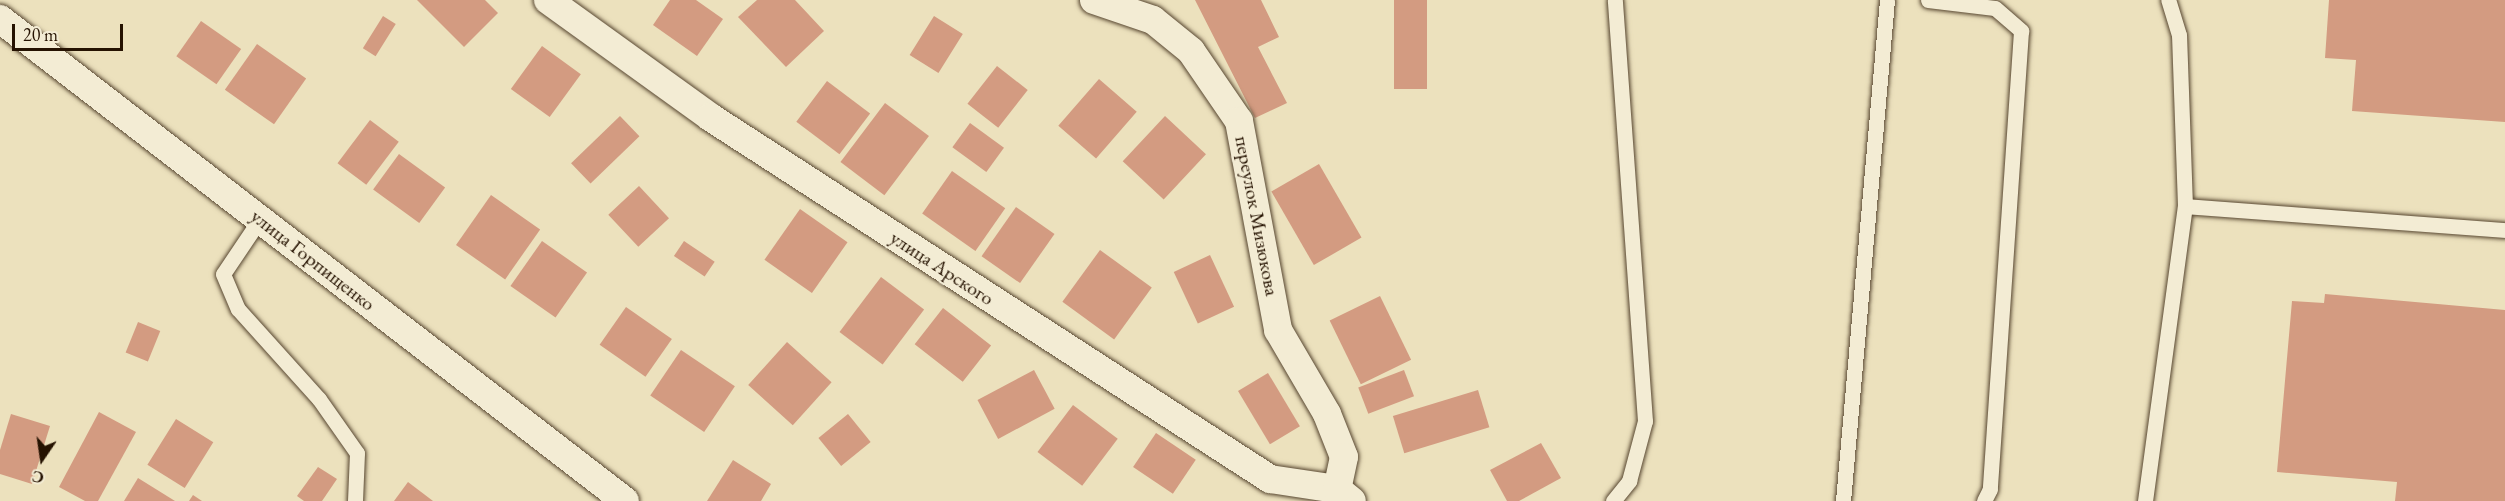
<!DOCTYPE html>
<html>
<head>
<meta charset="utf-8">
<style>
  body { margin:0 }
  #map { position:relative; width:2505px; height:501px; overflow:hidden; background:#ece1bd; font-family:"EB Garamond",serif }
  div>[style] { position:absolute }
  .building>* { inset:0; background:#d39b81; transform-origin:0 0 }
  .roads { filter:drop-shadow(0 0 2px #574630) drop-shadow(0 0 2px #574630) }
  .lane>* { height:15px; margin:-7.5px; padding:0 7.5px; transform-origin:7.5px; border-radius:7.5px; background:#f3ecd4 }
  .street>* { height:28px; margin:-14px; padding:0 14px; transform-origin:14px; border-radius:14px; background:#f3ecd4 }
  span { translate:-50% -50%; white-space:nowrap; text-align:center; line-height:1.15; -webkit-text-stroke:4.5px #f3ecd4; paint-order:stroke }
  .street-label { font-size:20px; color:#251201 }
  .north { position:absolute; left:12px; top:429px; width:60px; height:60px; -webkit-text-stroke:4px #f3ecd4; paint-order:stroke; rotate:193deg; font-size:16px; font-weight:700; line-height:24px; text-align:center; color:#251201 }
  .north::after { content:''; display:block; margin:auto; width:21px; height:27px; background:#251201; clip-path:polygon(50% 0,100% 100%,50% 72%,0 100%) }
  .scale { position:absolute; left:12px; top:24px; width:111px; height:27px; box-sizing:border-box; border:3px solid #251201; border-top:0; padding-left:8px; font-size:18px; line-height:21px; white-space:nowrap; color:#251201; -webkit-text-stroke:4px #f3ecd4; paint-order:stroke }
</style>
</head>
<body>
<div id="map">
  <div class="building">
    <i style="clip-path:polygon(417px 0,485px 0,498px 13px,464px 47px)"></i>
    <i style="clip-path:polygon(670px 0,696px 0,723px 19px,697px 56px,653px 25px)"></i>
    <i style="clip-path:polygon(757px 0,795px 0,824px 31px,786px 67px,738px 17px)"></i>
    <i style="clip-path:polygon(1195px 0,1261px 0,1279px 37px,1258px 47px,1287px 103px,1255px 118px)"></i>
    <i style="left:1394px;top:0;width:33px;height:89px"></i>
    <i style="clip-path:polygon(2329px 0,2505px 0,2505px 122px,2352px 111px,2356px 60px,2325px 58px)"></i>
    <i style="left:383px;top:16px;width:15px;height:38px;rotate:32deg"></i>
    <i style="left:934px;top:16px;width:34px;height:46px;rotate:32deg"></i>
    <i style="left:201px;top:21px;width:49px;height:43px;rotate:35deg"></i>
    <i style="left:257px;top:44px;width:60px;height:56px;rotate:35deg"></i>
    <i style="left:542px;top:46px;width:48px;height:53px;rotate:36deg"></i>
    <i style="left:997px;top:66px;width:39px;height:48px;rotate:38deg"></i>
    <i style="left:1099px;top:79px;width:50px;height:62px;rotate:41deg"></i>
    <i style="left:827px;top:81px;width:54px;height:51px;rotate:37deg"></i>
    <i style="left:885px;top:103px;width:55px;height:74px;rotate:37deg"></i>
    <i style="left:620px;top:116px;width:28px;height:68px;rotate:46deg"></i>
    <i style="left:1165px;top:116px;width:56px;height:62px;rotate:43deg"></i>
    <i style="left:370px;top:120px;width:36px;height:54px;rotate:37deg"></i>
    <i style="left:970px;top:123px;width:42px;height:30px;rotate:36deg"></i>
    <i style="left:399px;top:154px;width:57px;height:44px;rotate:36deg"></i>
    <i style="left:1319px;top:164px;width:85px;height:55px;rotate:60deg"></i>
    <i style="left:952px;top:171px;width:65px;height:52px;rotate:35deg"></i>
    <i style="left:639px;top:186px;width:44px;height:42px;rotate:47deg"></i>
    <i style="left:491px;top:195px;width:60px;height:61px;rotate:35deg"></i>
    <i style="left:1016px;top:207px;width:47px;height:60px;rotate:35deg"></i>
    <i style="left:800px;top:209px;width:58px;height:62px;rotate:35deg"></i>
    <i style="left:542px;top:241px;width:55px;height:55px;rotate:35deg"></i>
    <i style="left:684px;top:241px;width:37px;height:18px;rotate:34deg"></i>
    <i style="left:1100px;top:250px;width:64px;height:64px;rotate:36deg"></i>
    <i style="left:1210px;top:255px;width:57px;height:40px;rotate:65deg"></i>
    <i style="left:881px;top:277px;width:54px;height:69px;rotate:37deg"></i>
    <i style="clip-path:polygon(2325px 294px,2505px 310px,2505px 501px,2395px 501px,2397px 482px,2277px 472px,2292px 301px,2324px 303px)"></i>
    <i style="left:1380px;top:296px;width:71px;height:56px;rotate:64deg"></i>
    <i style="left:626px;top:307px;width:56px;height:46px;rotate:35deg"></i>
    <i style="left:943px;top:308px;width:61px;height:46px;rotate:38deg"></i>
    <i style="left:138px;top:322px;width:24px;height:33px;rotate:22deg"></i>
    <i style="left:787px;top:342px;width:60px;height:58px;rotate:42deg"></i>
    <i style="left:681px;top:350px;width:65px;height:55px;rotate:34deg"></i>
    <i style="left:1034px;top:370px;width:44px;height:64px;rotate:62deg"></i>
    <i style="left:1404px;top:370px;width:28px;height:49px;rotate:69deg"></i>
    <i style="left:1268px;top:373px;width:62px;height:35px;rotate:59deg"></i>
    <i style="left:1478px;top:390px;width:39px;height:89px;rotate:73deg"></i>
    <i style="left:1073px;top:405px;width:56px;height:59px;rotate:37deg"></i>
    <i style="clip-path:polygon(99px 412px,136px 432px,98px 501px,85px 501px,59px 487px)"></i>
    <i style="clip-path:polygon(11px 414px,50px 426px,32px 484px,0 474px,0 450px)"></i>
    <i style="left:848px;top:414px;width:36px;height:38px;rotate:51deg"></i>
    <i style="left:176px;top:419px;width:44px;height:54px;rotate:32deg"></i>
    <i style="left:1156px;top:433px;width:48px;height:41px;rotate:34deg"></i>
    <i style="clip-path:polygon(1541px 443px,1561px 478px,1519px 501px,1507px 501px,1490px 470px)"></i>
    <i style="clip-path:polygon(733px 460px,771px 484px,761px 501px,707px 501px)"></i>
    <i style="clip-path:polygon(318px 467px,337px 479px,322px 501px,304px 501px,297px 496px)"></i>
    <i style="clip-path:polygon(138px 478px,175px 501px,124px 501px)"></i>
    <i style="clip-path:polygon(408px 482px,433px 501px,394px 501px)"></i>
    <i style="clip-path:polygon(193px 495px,202px 501px,189px 501px)"></i>
  </div>
  <div class="roads">
    <div class="lane">
      <i style="left:1928px;top:0;width:67px;rotate:6.8deg"></i>
      <i style="left:1995px;top:8px;width:35px;rotate:41deg"></i>
      <i style="left:2021px;top:31px;width:459px;rotate:93.9deg"></i>
      <i style="left:1990px;top:489px;width:13px;rotate:117deg"></i>
      <i style="left:2185px;top:206px;width:321px;rotate:4.3deg"></i>
      <i style="left:260px;top:219px;width:66px;rotate:123.9deg"></i>
      <i style="left:223px;top:274px;width:38px;rotate:67deg"></i>
      <i style="left:238px;top:309px;width:121px;rotate:48deg"></i>
      <i style="left:319px;top:399px;width:66px;rotate:54.9deg"></i>
      <i style="left:357px;top:453px;width:48px;rotate:92.4deg"></i>
      <i style="left:1613px;top:501px;width:26px;rotate:-51deg"></i>
      <i style="left:1629px;top:481px;width:62px;rotate:-75.1deg"></i>
      <i style="left:1645px;top:421px;width:422px;rotate:-94.1deg"></i>
      <i style="left:1843px;top:501px;width:503px;rotate:-84.98deg"></i>
      <i style="left:2145px;top:501px;width:298px;rotate:-82.3deg"></i>
      <i style="left:2185px;top:206px;width:171px;rotate:-92deg"></i>
      <i style="left:2179px;top:35px;width:37px;rotate:-107deg"></i>
    </div>
    <div class="street">
      <i style="left:548px;top:0;width:200px;rotate:35.8deg"></i>
      <i style="left:710px;top:117px;width:667px;rotate:32.88deg"></i>
      <i style="left:1270px;top:479px;width:68px;rotate:8.5deg"></i>
      <i style="left:1337px;top:489px;width:19px;rotate:39deg"></i>
      <i style="left:1094px;top:0;width:62px;rotate:18.7deg"></i>
      <i style="left:1153px;top:20px;width:49px;rotate:39.2deg"></i>
      <i style="left:1191px;top:51px;width:85px;rotate:55.6deg"></i>
      <i style="left:1239px;top:121px;width:213px;rotate:79.4deg"></i>
      <i style="left:1278px;top:330px;width:97px;rotate:59.7deg"></i>
      <i style="left:1327px;top:414px;width:46px;rotate:68.4deg"></i>
      <i style="left:1344px;top:457px;width:33px;rotate:102deg"></i>
      <i style="left:0;top:19px;width:789px;rotate:37.64deg"></i>
    </div>
  </div>
  <div class="street-label">
    <span style="left:1257px;top:216px;rotate:79deg">переулок Мизюкова</span>
    <span style="left:313px;top:260px;rotate:38deg">улица Горпищенко</span>
    <span style="left:942px;top:268px;rotate:33deg">улица Арского</span>
  </div>
  <div class="north">С</div>
  <div class="scale">20 m</div>
</div>
</body>
</html>
